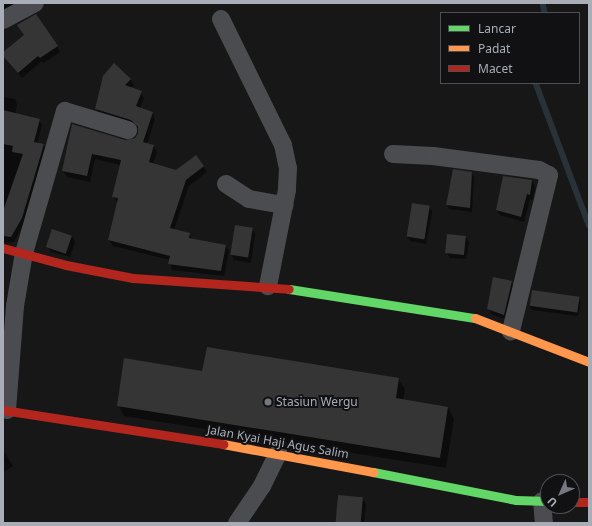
<!DOCTYPE html>
<html>
<head>
<meta charset="utf-8">
<style>
  body { margin:0 }
  #map { position:relative; width:592px; height:526px; overflow:hidden; background:#171717; font-family:"Noto Sans",sans-serif }
  div>[style] { position:absolute }
  .shadow>* { inset:0; background:#0007 }
  .stream>* { height:5.5px; margin:-2.75px; padding:0 2.75px; transform-origin:2.75px; border-radius:2.75px; background:#2a3239 }
  .building>* { inset:0; background:#353536; transform-origin:0 0 }
  .street>* { height:18px; margin:-9px; padding:0 9px; transform-origin:9px; border-radius:9px; background:#4b4c50 }
  .fast>* { height:9px; margin:-4.5px; padding:0 4.5px; transform-origin:4.5px; border-radius:4.5px; background:#63d668 }
  .slow>* { height:9px; margin:-4.5px; padding:0 4.5px; transform-origin:4.5px; border-radius:4.5px; background:#ff974d }
  .jam>* { height:9px; margin:-4.5px; padding:0 4.5px; transform-origin:4.5px; border-radius:4.5px; background:#b3261e }
  .dots>* { width:11px; height:11px; translate:-50% -50%; box-sizing:border-box; border:2px solid #111113; border-radius:50% }
  span { translate:-50% -50%; white-space:nowrap; text-align:center; line-height:1.15; -webkit-text-stroke:4px #111113; paint-order:stroke }
  .poi-label { font-size:12px; color:#a8adb8 }
  .left { translate:0 -50%; text-align:left }
  .street-label { font-size:12px; color:#a8adb8 }
  .frame { position:absolute; inset:0; border:4px solid #a8adb8; pointer-events:none }
  .legend { position:absolute; left:440px; top:12px; width:140px; height:72px; box-sizing:border-box; background:#111113; border:1px solid #4d4f55; margin:0; padding:5px 7px; list-style:none; font-size:12px; color:#a8adb8 }
  .legend li { display:flex; align-items:center; gap:8px; height:20px }
  .legend b { width:20px; border:1px solid #4d4f55 }
  .north { position:absolute; left:540px; top:474px; width:40px; height:40px; box-sizing:border-box; background:#111113; border:1px solid #4d4f55; border-radius:50%; rotate:225deg; font-size:11px; font-weight:700; line-height:16px; text-align:center; color:#a8adb8 }
  .north::after { content:''; display:block; margin:auto; width:14px; height:18px; background:#757880; clip-path:polygon(50% 0,100% 100%,50% 72%,0 100%) }
</style>
</head>
<body>
<div id="map">
  <div class="shadow">
    <i style="clip-path:polygon(3px 3px,21px 3px,3px 13px)"></i>
    <i style="clip-path:polygon(57px 46px,60px 52px,44px 63px,42px 61px,22px 78px,3px 55px)"></i>
    <i style="clip-path:polygon(130px 79px,134px 85px,131px 88px,141px 92px,144px 98px,140px 109px,152px 112px,155px 119px,147px 144px,154px 146px,157px 152px,153px 164px,176px 172px,203px 166px,207px 172px,189px 186px,174px 230px,189px 234px,193px 240px,225px 245px,229px 251px,224px 276px,172px 270px,170px 260px,113px 246px,109px 240px,118px 203px,113px 196px,121px 165px,95px 159px,90px 182px,67px 177px,63px 171px,73px 125px,125px 141px,135px 139px,139px 129px,136px 126px,99px 115px,96px 109px)"></i>
    <i style="clip-path:polygon(3px 97px,15px 99px,17px 104px,15px 114px,39px 120px,42px 125px,37px 144px,44px 145px,47px 150px,24px 223px,14px 242px,3px 243px)"></i>
    <i style="clip-path:polygon(471px 173px,474px 177px,472px 212px,449px 209px,447px 205px,449px 187px)"></i>
    <i style="clip-path:polygon(532px 181px,535px 187px,533px 200px,530px 199px,524px 222px,500px 215px,497px 210px)"></i>
    <i style="clip-path:polygon(429px 207px,432px 212px,426px 244px,410px 241px,407px 236px)"></i>
    <i style="clip-path:polygon(252px 229px,255px 234px,251px 263px,234px 260px,231px 254px)"></i>
    <i style="clip-path:polygon(72px 236px,75px 242px,70px 257px,51px 252px,48px 247px)"></i>
    <i style="clip-path:polygon(466px 237px,469px 242px,466px 259px,450px 258px,447px 253px)"></i>
    <i style="clip-path:polygon(511px 282px,514px 288px,507px 320px,491px 314px,488px 308px)"></i>
    <i style="clip-path:polygon(578px 298px,581px 302px,578px 316px,532px 310px,529px 306px)"></i>
    <i style="clip-path:polygon(203px 372px,398px 379px,405px 389px,403px 401px,448px 408px,454px 419px,446px 468px,124px 416px,118px 405px)"></i>
    <i style="clip-path:polygon(3px 450px,13px 466px,3px 472px)"></i>
    <i style="clip-path:polygon(362px 498px,366px 504px,364px 523px,336px 523px)"></i>
  </div>
  <div class="stream">
    <i style="left:543px;top:3px;width:10px;rotate:79deg"></i>
    <i style="left:536px;top:83px;width:152px;rotate:69.5deg"></i>
  </div>
  <div class="building">
    <i style="clip-path:polygon(36px 14px,58px 46px,40px 58px,38px 56px,18px 73px,3px 56px,3px 52px,24px 35px,17px 25px)"></i>
    <i style="clip-path:polygon(114px 63px,131px 79px,125px 85px,142px 91px,136px 106px,153px 112px,143px 142px,154px 145px,149px 162px,176px 170px,196px 155px,204px 166px,186px 180px,170px 228px,190px 233px,189px 238px,226px 245px,221px 271px,168px 264px,170px 256px,108px 240px,118px 198px,112px 197px,121px 160px,92px 154px,87px 176px,62px 171px,72px 124px,125px 140px,135px 138px,138px 133px,138px 127px,131px 120px,95px 109px,103px 76px)"></i>
    <i style="clip-path:polygon(3px 110px,40px 119px,34px 142px,44px 144px,22px 218px,11px 237px,3px 236px,3px 211px,23px 154px,12px 152px,13px 146px,3px 144px)"></i>
    <i style="clip-path:polygon(453px 169px,472px 172px,470px 208px,446px 205px)"></i>
    <i style="clip-path:polygon(503px 176px,532px 180px,530px 195px,527px 194px,521px 217px,496px 210px)"></i>
    <i style="left:412px;top:203px;width:18px;height:34px;rotate:9deg"></i>
    <i style="left:235px;top:225px;width:18px;height:30px;rotate:9deg"></i>
    <i style="left:52px;top:229px;width:21px;height:19px;rotate:19deg"></i>
    <i style="left:447px;top:234px;width:19px;height:19px;rotate:6deg"></i>
    <i style="clip-path:polygon(493px 277px,512px 281px,504px 315px,487px 309px)"></i>
    <i style="left:532px;top:290px;width:48px;height:16px;rotate:8deg"></i>
    <i style="clip-path:polygon(207px 347px,399px 378px,396px 398px,448px 407px,440px 458px,117px 406px,124px 358px,202px 371px)"></i>
    <i style="left:338px;top:495px;width:25px;height:28px;rotate:5deg"></i>
  </div>
  <div class="street">
    <i style="left:221px;top:19px;width:140px;rotate:63.8deg"></i>
    <i style="left:283px;top:145px;width:24px;rotate:78deg"></i>
    <i style="left:288px;top:168px;width:22px;rotate:93deg"></i>
    <i style="left:287px;top:190px;width:98px;rotate:101.2deg"></i>
    <i style="left:3px;top:20px;width:36px;rotate:-28deg"></i>
    <i style="left:393px;top:154px;width:40px;rotate:2.9deg"></i>
    <i style="left:433px;top:156px;width:107px;rotate:7.5deg"></i>
    <i style="left:539px;top:170px;width:11px;rotate:27deg"></i>
    <i style="left:549px;top:175px;width:161px;rotate:103.7deg"></i>
    <i style="left:226px;top:184px;width:27px;rotate:33deg"></i>
    <i style="left:249px;top:199px;width:36px;rotate:10deg"></i>
    <i style="left:7px;top:410px;width:104px;rotate:-85.6deg"></i>
    <i style="left:15px;top:306px;width:54px;rotate:-80.4deg"></i>
    <i style="left:24px;top:253px;width:148px;rotate:-73.9deg"></i>
    <i style="left:65px;top:111px;width:66px;rotate:16.8deg"></i>
    <i style="left:542px;top:501px;width:22px;rotate:85deg"></i>
    <i style="left:237px;top:523px;width:45px;rotate:-56deg"></i>
    <i style="left:262px;top:486px;width:37px;rotate:-64deg"></i>
  </div>
  <div class="fast">
    <i style="left:289px;top:289px;width:188px;rotate:8.9deg"></i>
    <i style="left:373px;top:472px;width:146px;rotate:11.1deg"></i>
    <i style="left:516px;top:500px;width:32px;rotate:2deg"></i>
  </div>
  <div class="slow">
    <i style="left:475px;top:318px;width:122px;rotate:21.1deg"></i>
    <i style="left:223px;top:444px;width:153px;rotate:10.6deg"></i>
  </div>
  <div class="jam">
    <i style="left:3px;top:248px;width:65px;rotate:15.1deg"></i>
    <i style="left:66px;top:265px;width:68px;rotate:11deg"></i>
    <i style="left:133px;top:278px;width:156px;rotate:4deg"></i>
    <i style="left:3px;top:410px;width:223px;rotate:8.8deg"></i>
    <i style="left:572px;top:502px;width:17px"></i>
  </div>
  <div class="dots">
    <i style="left:268px;top:402px;background:#757880"></i>
  </div>
  <div class="poi-label">
    <span class="left" style="left:276px;top:402px">Stasiun Wergu</span>
  </div>
  <div class="street-label">
    <span style="left:278px;top:442px;rotate:10deg">Jalan Kyai Haji Agus Salim</span>
  </div>
  <div class="frame"></div>
  <ul class="legend">
  <li><b style="height:5px;background:#63d668"></b>Lancar</li>
  <li><b style="height:5px;background:#ff974d"></b>Padat</li>
  <li><b style="height:5px;background:#b3261e"></b>Macet</li>
  </ul>
  <div class="north">U</div>
</div>
</body>
</html>
